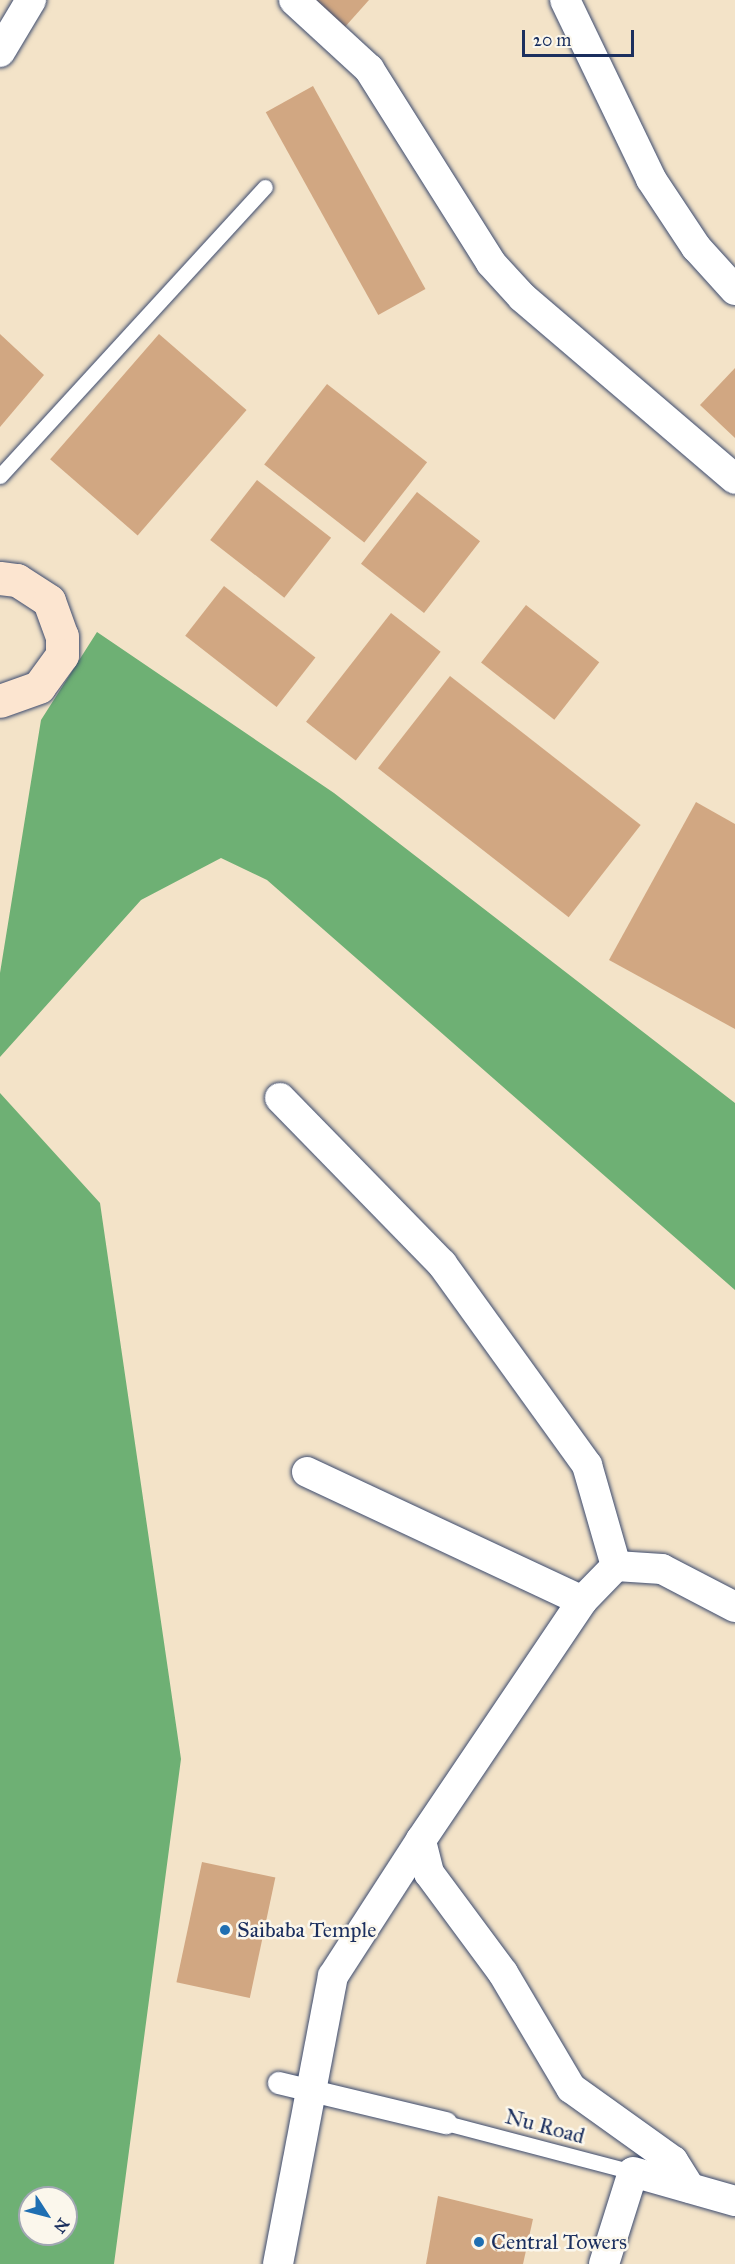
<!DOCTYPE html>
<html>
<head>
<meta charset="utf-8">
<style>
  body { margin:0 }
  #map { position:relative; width:735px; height:2264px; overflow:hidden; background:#f3e3c8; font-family:"IM FELL Great Primer",serif }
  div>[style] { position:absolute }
  .forest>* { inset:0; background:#6eb074 }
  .building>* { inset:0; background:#d1a782; transform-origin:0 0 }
  .roads { filter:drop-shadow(0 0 2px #3b4a6e) drop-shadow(0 0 2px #3b4a6e) }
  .service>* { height:15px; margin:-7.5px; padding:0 7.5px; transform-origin:7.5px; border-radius:7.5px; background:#fff }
  .pedestrian>* { height:22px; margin:-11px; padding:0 11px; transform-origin:11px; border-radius:11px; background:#fff }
  .minor>* { height:30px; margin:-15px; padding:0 15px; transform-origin:15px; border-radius:15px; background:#fff }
  .secondary>* { height:33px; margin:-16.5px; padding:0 16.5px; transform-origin:16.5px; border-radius:16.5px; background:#fce5d0 }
  .dots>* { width:16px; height:16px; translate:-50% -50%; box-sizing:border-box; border:3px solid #fbf7ec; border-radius:50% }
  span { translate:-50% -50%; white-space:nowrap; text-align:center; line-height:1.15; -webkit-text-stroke:5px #fbf7ec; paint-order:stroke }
  .poi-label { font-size:22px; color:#1b2f5e }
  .left { translate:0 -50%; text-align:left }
  .street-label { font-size:22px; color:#1b2f5e }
  .north { position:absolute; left:18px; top:2186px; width:60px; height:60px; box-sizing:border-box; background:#fbf7ec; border:2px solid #a1a7b3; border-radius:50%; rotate:126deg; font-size:16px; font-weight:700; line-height:24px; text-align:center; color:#1b2f5e }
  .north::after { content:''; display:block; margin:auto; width:21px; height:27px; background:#1f6fb2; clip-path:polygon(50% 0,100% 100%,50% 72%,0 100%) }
  .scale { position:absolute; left:522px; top:30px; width:112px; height:27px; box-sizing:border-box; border:3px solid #1b2f5e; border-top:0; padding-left:8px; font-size:18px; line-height:21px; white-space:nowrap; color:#1b2f5e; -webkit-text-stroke:4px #fbf7ec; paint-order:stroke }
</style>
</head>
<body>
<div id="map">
  <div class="forest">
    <i style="clip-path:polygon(97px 632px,334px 793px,735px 1103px,735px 1290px,267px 880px,221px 858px,141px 900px,0 1057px,0 973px,41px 720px)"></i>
    <i style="clip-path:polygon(evenodd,0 1093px,100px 1203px,181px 1759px,114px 2264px,0 2264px,0 1093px,30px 2198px,66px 2198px,66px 2234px,30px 2234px,30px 2198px)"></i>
  </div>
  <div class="building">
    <i style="clip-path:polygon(313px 0,369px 0,344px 28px)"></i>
    <i style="left:313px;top:86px;width:232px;height:54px;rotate:61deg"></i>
    <i style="clip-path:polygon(0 334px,44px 375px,0 427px)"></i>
    <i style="left:159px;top:334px;width:116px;height:166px;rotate:41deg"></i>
    <i style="clip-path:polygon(735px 368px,735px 438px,700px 405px)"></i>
    <i style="left:327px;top:384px;width:127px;height:102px;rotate:38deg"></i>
    <i style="left:257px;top:480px;width:94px;height:76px;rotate:38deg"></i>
    <i style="left:417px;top:492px;width:80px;height:91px;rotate:38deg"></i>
    <i style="left:224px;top:586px;width:116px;height:63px;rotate:38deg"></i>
    <i style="left:526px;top:605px;width:93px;height:73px;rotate:38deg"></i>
    <i style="left:391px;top:613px;width:63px;height:138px;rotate:38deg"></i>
    <i style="left:450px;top:676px;width:242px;height:117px;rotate:38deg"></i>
    <i style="clip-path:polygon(696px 802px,735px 824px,735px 1029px,609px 960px)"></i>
    <i style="left:202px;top:1862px;width:75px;height:123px;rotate:12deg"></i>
    <i style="clip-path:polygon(438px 2196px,533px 2219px,523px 2264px,426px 2264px)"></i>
  </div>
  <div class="roads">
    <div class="service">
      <i style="left:0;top:476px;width:392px;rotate:-47.5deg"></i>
      <i style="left:446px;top:2123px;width:193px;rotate:14.7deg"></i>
    </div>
    <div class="pedestrian">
      <i style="left:279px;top:2083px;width:172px;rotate:13.5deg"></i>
    </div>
    <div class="minor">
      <i style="left:294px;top:0;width:102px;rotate:42.6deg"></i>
      <i style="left:369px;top:69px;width:229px;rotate:57.8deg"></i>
      <i style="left:491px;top:263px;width:46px;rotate:47.6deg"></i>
      <i style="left:522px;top:297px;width:280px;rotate:40.5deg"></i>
      <i style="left:565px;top:0;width:199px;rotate:64.3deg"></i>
      <i style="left:651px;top:179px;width:82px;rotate:56.5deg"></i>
      <i style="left:696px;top:247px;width:58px;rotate:47.8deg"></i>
      <i style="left:0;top:52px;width:61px;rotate:-59.2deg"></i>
      <i style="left:280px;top:1098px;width:232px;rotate:45.7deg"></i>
      <i style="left:442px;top:1264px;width:248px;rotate:54.2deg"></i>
      <i style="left:587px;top:1465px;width:105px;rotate:74deg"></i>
      <i style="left:307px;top:1472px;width:304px;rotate:25.1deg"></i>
      <i style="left:690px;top:2188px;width:32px;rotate:-122deg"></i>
      <i style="left:673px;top:2161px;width:125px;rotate:-144.4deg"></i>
      <i style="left:571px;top:2088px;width:134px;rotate:-120.6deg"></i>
      <i style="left:503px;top:1973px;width:124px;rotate:-126.5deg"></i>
      <i style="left:429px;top:1873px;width:34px;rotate:-104deg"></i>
      <i style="left:421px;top:1840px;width:288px;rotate:-56deg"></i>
      <i style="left:582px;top:1601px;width:49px;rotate:-45.8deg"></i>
      <i style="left:616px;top:1566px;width:46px;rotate:3.7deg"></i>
      <i style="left:662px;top:1569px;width:82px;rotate:27.5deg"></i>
      <i style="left:278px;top:2264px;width:293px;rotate:-79.2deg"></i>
      <i style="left:333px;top:1976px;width:162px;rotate:-57.1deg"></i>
      <i style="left:604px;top:2264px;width:96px;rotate:-72.5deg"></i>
      <i style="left:633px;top:2172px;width:106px;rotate:15.9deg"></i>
    </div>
    <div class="secondary">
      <i style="left:0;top:578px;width:17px;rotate:7deg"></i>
      <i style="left:17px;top:580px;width:38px;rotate:33deg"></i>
      <i style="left:49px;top:601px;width:37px;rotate:70deg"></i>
      <i style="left:62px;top:636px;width:19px;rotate:90deg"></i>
      <i style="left:62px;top:655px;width:39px;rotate:126deg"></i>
      <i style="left:39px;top:687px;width:41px;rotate:160.3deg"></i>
    </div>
  </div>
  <div class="dots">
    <i style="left:225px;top:1930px;background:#1f6fb2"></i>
    <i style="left:479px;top:2242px;background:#1f6fb2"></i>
  </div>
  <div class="poi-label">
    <span class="left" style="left:237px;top:1930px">Saibaba Temple</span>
    <span class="left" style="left:491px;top:2242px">Central Towers</span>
  </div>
  <div class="street-label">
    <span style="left:545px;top:2126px;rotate:15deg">Nu Road</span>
  </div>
  <div class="north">N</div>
  <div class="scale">20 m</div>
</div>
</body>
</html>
